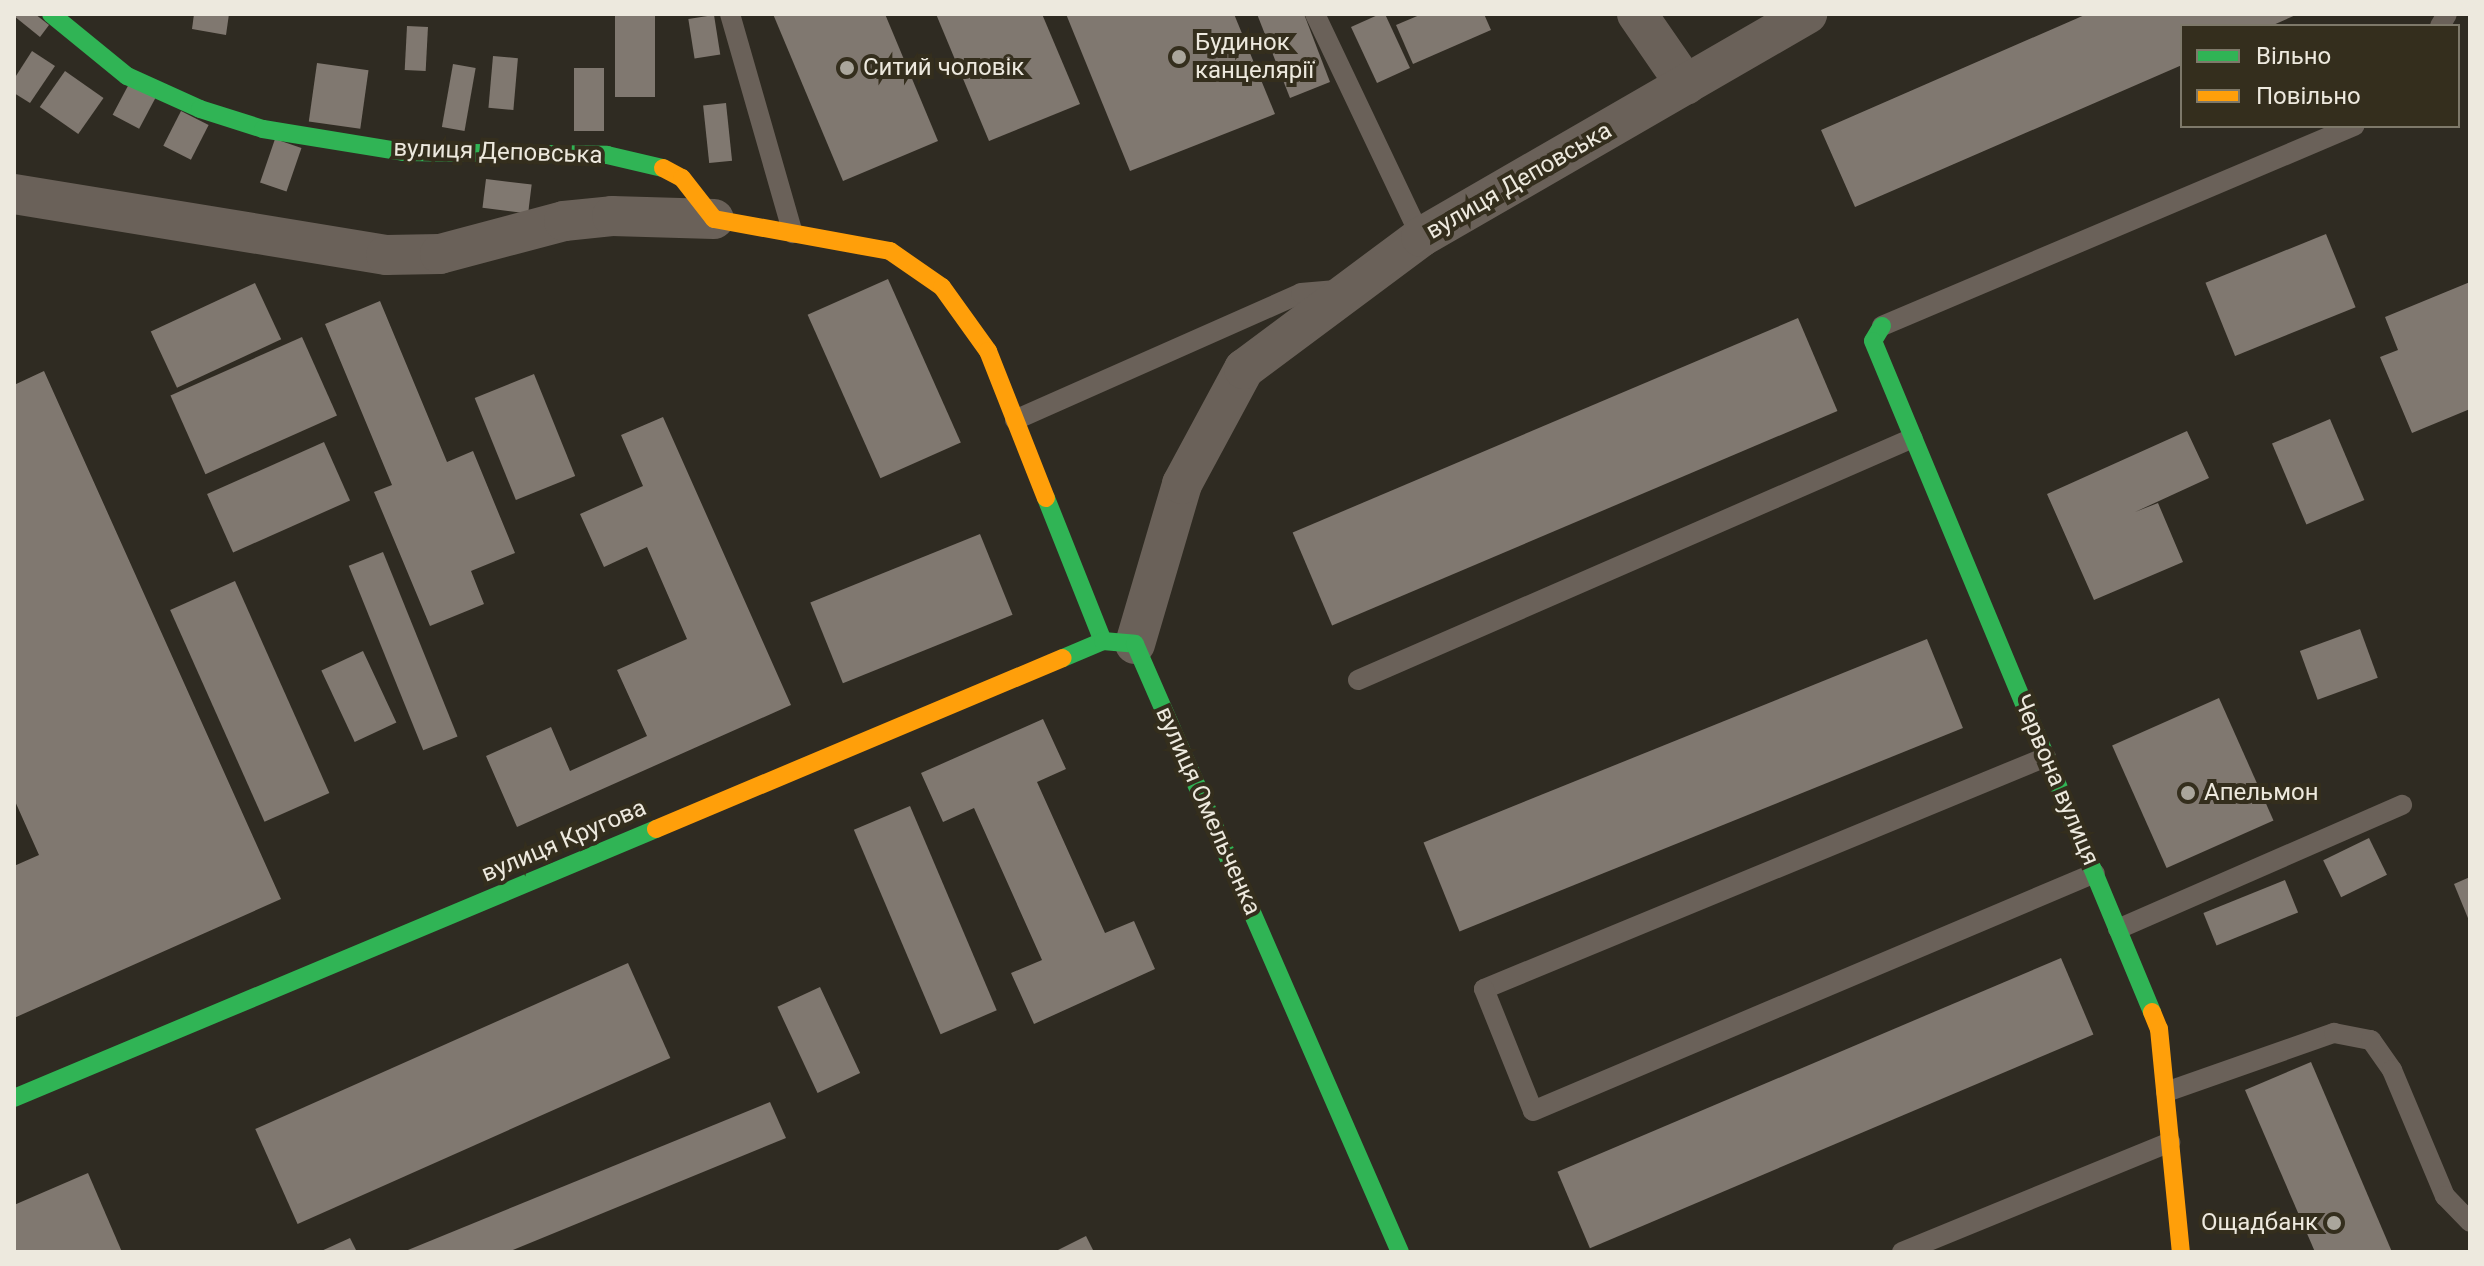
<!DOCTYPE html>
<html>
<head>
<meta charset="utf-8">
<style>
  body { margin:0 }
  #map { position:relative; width:2484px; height:1266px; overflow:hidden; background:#2f2b22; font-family:Roboto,sans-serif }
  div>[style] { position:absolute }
  .building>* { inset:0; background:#807870; transform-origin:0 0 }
  .lane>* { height:20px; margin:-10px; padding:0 10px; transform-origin:10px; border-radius:10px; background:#6a6159 }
  .street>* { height:40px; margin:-20px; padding:0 20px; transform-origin:20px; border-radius:20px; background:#6a6159 }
  .fast>* { height:18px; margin:-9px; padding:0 9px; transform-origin:9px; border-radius:9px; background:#30b455 }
  .slow>* { height:18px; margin:-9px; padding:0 9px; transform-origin:9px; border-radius:9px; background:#ff9f0a }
  .dots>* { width:22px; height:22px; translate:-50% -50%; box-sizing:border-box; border:4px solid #342e1d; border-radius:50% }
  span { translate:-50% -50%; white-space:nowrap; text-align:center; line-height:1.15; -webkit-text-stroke:8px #342e1d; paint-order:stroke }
  .poi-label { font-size:24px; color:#ede9de }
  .left { translate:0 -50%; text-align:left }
  .right { translate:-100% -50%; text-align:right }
  .street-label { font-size:24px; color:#ede9de }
  .frame { position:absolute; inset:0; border:16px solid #ede9de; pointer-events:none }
  .legend { position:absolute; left:2180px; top:24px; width:280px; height:104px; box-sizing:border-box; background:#342e1d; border:2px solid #7e796a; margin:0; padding:10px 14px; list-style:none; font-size:24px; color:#ede9de }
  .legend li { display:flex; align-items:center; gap:16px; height:40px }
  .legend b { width:40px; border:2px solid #7e796a }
</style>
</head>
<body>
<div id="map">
  <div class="building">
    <i style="clip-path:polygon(35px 14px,49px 25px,40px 37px,14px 16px)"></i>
    <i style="clip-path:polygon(194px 14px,229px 14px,226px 35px,192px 29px)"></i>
    <i style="left:615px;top:14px;width:40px;height:83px"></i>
    <i style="clip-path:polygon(773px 14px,885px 14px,938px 141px,843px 181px)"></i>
    <i style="clip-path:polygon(936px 14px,1042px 14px,1080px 104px,989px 141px)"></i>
    <i style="clip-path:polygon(1066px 14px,1234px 14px,1275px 114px,1130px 171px)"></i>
    <i style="clip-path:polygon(1257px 14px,1304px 14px,1330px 82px,1290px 98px)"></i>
    <i style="clip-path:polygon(1380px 14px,1385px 14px,1410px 68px,1377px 83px,1351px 27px)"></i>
    <i style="clip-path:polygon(1422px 14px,1484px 14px,1491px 30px,1413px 64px,1396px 25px)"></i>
    <i style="clip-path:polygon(2087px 14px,2298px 14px,2271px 26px,2182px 26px,2182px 65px,1855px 207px,1821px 130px)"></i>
    <i style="left:714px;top:15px;width:40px;height:26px;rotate:81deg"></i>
    <i style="left:407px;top:26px;width:21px;height:44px;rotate:3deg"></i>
    <i style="clip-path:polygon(32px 51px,55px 66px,30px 103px,14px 93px,14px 79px)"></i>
    <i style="left:493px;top:56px;width:25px;height:52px;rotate:5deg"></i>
    <i style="left:317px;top:63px;width:52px;height:59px;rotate:8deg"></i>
    <i style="left:453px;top:64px;width:23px;height:64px;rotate:10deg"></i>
    <i style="left:574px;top:68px;width:30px;height:63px"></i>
    <i style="left:65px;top:71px;width:47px;height:44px;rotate:35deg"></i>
    <i style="left:130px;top:82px;width:30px;height:37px;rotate:28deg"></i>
    <i style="left:726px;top:103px;width:58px;height:23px;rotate:84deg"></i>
    <i style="left:181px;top:111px;width:31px;height:39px;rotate:27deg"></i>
    <i style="left:275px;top:139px;width:28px;height:46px;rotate:19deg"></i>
    <i style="left:486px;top:179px;width:46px;height:29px;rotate:7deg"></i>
    <i style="left:2326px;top:234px;width:79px;height:130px;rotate:68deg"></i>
    <i style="left:888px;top:279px;width:179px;height:88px;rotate:66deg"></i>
    <i style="clip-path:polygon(2470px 282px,2470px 409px,2412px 433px,2380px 357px,2398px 350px,2385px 317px)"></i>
    <i style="left:255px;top:283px;width:62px;height:115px;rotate:65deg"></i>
    <i style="clip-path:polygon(380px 301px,447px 462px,473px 451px,515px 553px,471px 571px,484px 604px,430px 626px,374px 492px,392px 485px,325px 324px)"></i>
    <i style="left:1798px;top:318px;width:101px;height:549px;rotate:67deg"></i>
    <i style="left:302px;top:337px;width:86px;height:144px;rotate:66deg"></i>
    <i style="clip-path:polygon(44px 371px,281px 899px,14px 1018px,14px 866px,39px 855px,14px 799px,14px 385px)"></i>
    <i style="left:534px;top:374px;width:110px;height:64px;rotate:68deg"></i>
    <i style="clip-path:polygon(663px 417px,791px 705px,517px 827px,486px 756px,551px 727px,570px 771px,647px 736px,617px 670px,687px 639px,647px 547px,604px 567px,580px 514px,643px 486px,621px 435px)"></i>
    <i style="left:2330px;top:419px;width:88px;height:63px;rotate:67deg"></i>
    <i style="clip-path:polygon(2187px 431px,2209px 478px,2135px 512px,2158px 503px,2183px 562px,2094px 600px,2047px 494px)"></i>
    <i style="left:324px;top:442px;width:64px;height:128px;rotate:66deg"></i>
    <i style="left:980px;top:534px;width:87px;height:183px;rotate:68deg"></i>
    <i style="left:383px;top:552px;width:199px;height:37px;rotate:68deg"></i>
    <i style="left:235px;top:581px;width:232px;height:71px;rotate:66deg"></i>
    <i style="left:2360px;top:629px;width:52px;height:64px;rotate:70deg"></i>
    <i style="left:1927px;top:639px;width:96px;height:543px;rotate:68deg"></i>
    <i style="left:363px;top:651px;width:79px;height:46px;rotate:65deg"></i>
    <i style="left:2219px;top:698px;width:134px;height:117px;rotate:66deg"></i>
    <i style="clip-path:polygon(1043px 719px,1066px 769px,1037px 782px,1105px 933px,1134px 921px,1155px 969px,1034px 1024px,1011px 973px,1042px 960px,974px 808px,943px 822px,921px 773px)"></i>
    <i style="left:910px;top:806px;width:222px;height:61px;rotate:67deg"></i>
    <i style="left:2369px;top:838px;width:41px;height:51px;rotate:64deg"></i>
    <i style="clip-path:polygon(2470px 877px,2470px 923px,2454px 884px)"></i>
    <i style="left:2285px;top:880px;width:35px;height:88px;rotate:68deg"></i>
    <i style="left:2061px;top:958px;width:83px;height:547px;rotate:67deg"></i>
    <i style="left:628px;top:963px;width:104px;height:408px;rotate:66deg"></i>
    <i style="left:820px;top:987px;width:95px;height:47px;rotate:65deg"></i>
    <i style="clip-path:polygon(2311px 1062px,2392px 1252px,2315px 1252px,2245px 1090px)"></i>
    <i style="clip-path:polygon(770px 1102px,786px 1138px,508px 1252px,403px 1252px)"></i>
    <i style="clip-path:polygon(88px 1173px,122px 1252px,14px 1252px,14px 1205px)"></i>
    <i style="clip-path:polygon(1086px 1236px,1094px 1252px,1054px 1252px)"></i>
    <i style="clip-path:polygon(350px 1238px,357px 1252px,319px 1252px)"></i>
  </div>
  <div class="lane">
    <i style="left:730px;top:14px;width:228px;rotate:74deg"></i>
    <i style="left:1315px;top:14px;width:247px;rotate:64.6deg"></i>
    <i style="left:2440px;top:26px;width:14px;rotate:-60deg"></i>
    <i style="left:1882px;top:326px;width:513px;rotate:-22.96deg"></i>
    <i style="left:1015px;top:420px;width:313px;rotate:-23.9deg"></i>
    <i style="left:1301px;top:293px;width:38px;rotate:-5deg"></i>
    <i style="left:1358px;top:680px;width:605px;rotate:-23.56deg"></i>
    <i style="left:2046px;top:757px;width:608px;rotate:157.57deg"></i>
    <i style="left:1484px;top:989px;width:131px;rotate:68.1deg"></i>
    <i style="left:1533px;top:1111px;width:610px;rotate:-22.95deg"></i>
    <i style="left:2118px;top:929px;width:310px;rotate:-23.6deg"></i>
    <i style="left:2166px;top:1092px;width:178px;rotate:-19.4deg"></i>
    <i style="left:2334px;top:1033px;width:38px;rotate:11deg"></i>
    <i style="left:2371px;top:1040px;width:37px;rotate:55deg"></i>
    <i style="left:2392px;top:1070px;width:137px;rotate:67.2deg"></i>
    <i style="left:2445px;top:1196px;width:36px;rotate:46deg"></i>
    <i style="left:1902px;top:1252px;width:290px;rotate:-22.3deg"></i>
  </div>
  <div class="street">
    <i style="left:1637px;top:14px;width:86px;rotate:55.4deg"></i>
    <i style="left:14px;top:194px;width:377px;rotate:9.3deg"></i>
    <i style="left:386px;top:255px;width:54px;rotate:-1.1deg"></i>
    <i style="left:440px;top:254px;width:128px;rotate:-14.9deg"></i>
    <i style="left:564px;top:221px;width:48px;rotate:-5.9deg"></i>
    <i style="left:612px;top:216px;width:102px;rotate:1.7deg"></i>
    <i style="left:1135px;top:644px;width:167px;rotate:-73.6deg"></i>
    <i style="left:1182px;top:484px;width:131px;rotate:-61.7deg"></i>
    <i style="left:1244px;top:369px;width:221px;rotate:-36.7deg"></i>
    <i style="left:1421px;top:237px;width:446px;rotate:-30deg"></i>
  </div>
  <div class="fast">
    <i style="left:51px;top:14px;width:98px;rotate:39.2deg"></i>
    <i style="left:127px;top:76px;width:80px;rotate:24.3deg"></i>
    <i style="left:200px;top:109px;width:66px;rotate:17.6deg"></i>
    <i style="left:263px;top:129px;width:142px;rotate:9.3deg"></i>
    <i style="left:403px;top:152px;width:204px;rotate:0.8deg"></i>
    <i style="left:607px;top:155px;width:57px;rotate:13.1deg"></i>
    <i style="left:1882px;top:326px;width:17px;rotate:121deg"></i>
    <i style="left:1873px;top:341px;width:727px;rotate:67.42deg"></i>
    <i style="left:1046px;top:498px;width:154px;rotate:68.3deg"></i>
    <i style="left:1063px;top:658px;width:43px;rotate:-23deg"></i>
    <i style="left:1103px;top:641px;width:32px;rotate:5deg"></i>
    <i style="left:1135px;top:644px;width:663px;rotate:66.45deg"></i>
    <i style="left:14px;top:1098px;width:696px;rotate:-22.73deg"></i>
  </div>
  <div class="slow">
    <i style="left:663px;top:168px;width:21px;rotate:28deg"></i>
    <i style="left:682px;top:178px;width:52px;rotate:52deg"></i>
    <i style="left:714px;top:219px;width:179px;rotate:10.3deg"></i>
    <i style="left:890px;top:251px;width:63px;rotate:34.7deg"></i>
    <i style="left:942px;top:287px;width:79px;rotate:54.3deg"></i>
    <i style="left:988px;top:351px;width:158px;rotate:68.5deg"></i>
    <i style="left:656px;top:829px;width:441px;rotate:-22.8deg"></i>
    <i style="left:2152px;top:1012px;width:18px;rotate:68deg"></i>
    <i style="left:2159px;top:1029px;width:224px;rotate:84.4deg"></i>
  </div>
  <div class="dots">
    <i style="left:1179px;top:57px;background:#aaa69c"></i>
    <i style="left:847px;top:68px;background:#aaa69c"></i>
    <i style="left:2188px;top:793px;background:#aaa69c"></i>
    <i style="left:2334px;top:1223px;background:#aaa69c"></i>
  </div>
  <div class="poi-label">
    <span class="left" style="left:1195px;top:57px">Будинок<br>канцелярії</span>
    <span class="left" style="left:863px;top:68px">Ситий чоловік</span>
    <span class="left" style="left:2204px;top:793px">Апельмон</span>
    <span class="right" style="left:2318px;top:1223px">Ощадбанк</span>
  </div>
  <div class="street-label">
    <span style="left:498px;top:152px;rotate:2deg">вулиця Деповська</span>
    <span style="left:1519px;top:181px;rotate:-30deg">вулиця Деповська</span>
    <span style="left:2056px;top:780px;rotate:67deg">Червона вулиця</span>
    <span style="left:1208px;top:811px;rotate:66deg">вулиця Омельченка</span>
    <span style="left:564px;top:841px;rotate:-23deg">вулиця Кругова</span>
  </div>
  <div class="frame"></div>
  <ul class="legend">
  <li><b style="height:10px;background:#30b455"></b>Вільно</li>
  <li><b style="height:10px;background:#ff9f0a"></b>Повільно</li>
  </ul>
</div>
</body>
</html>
